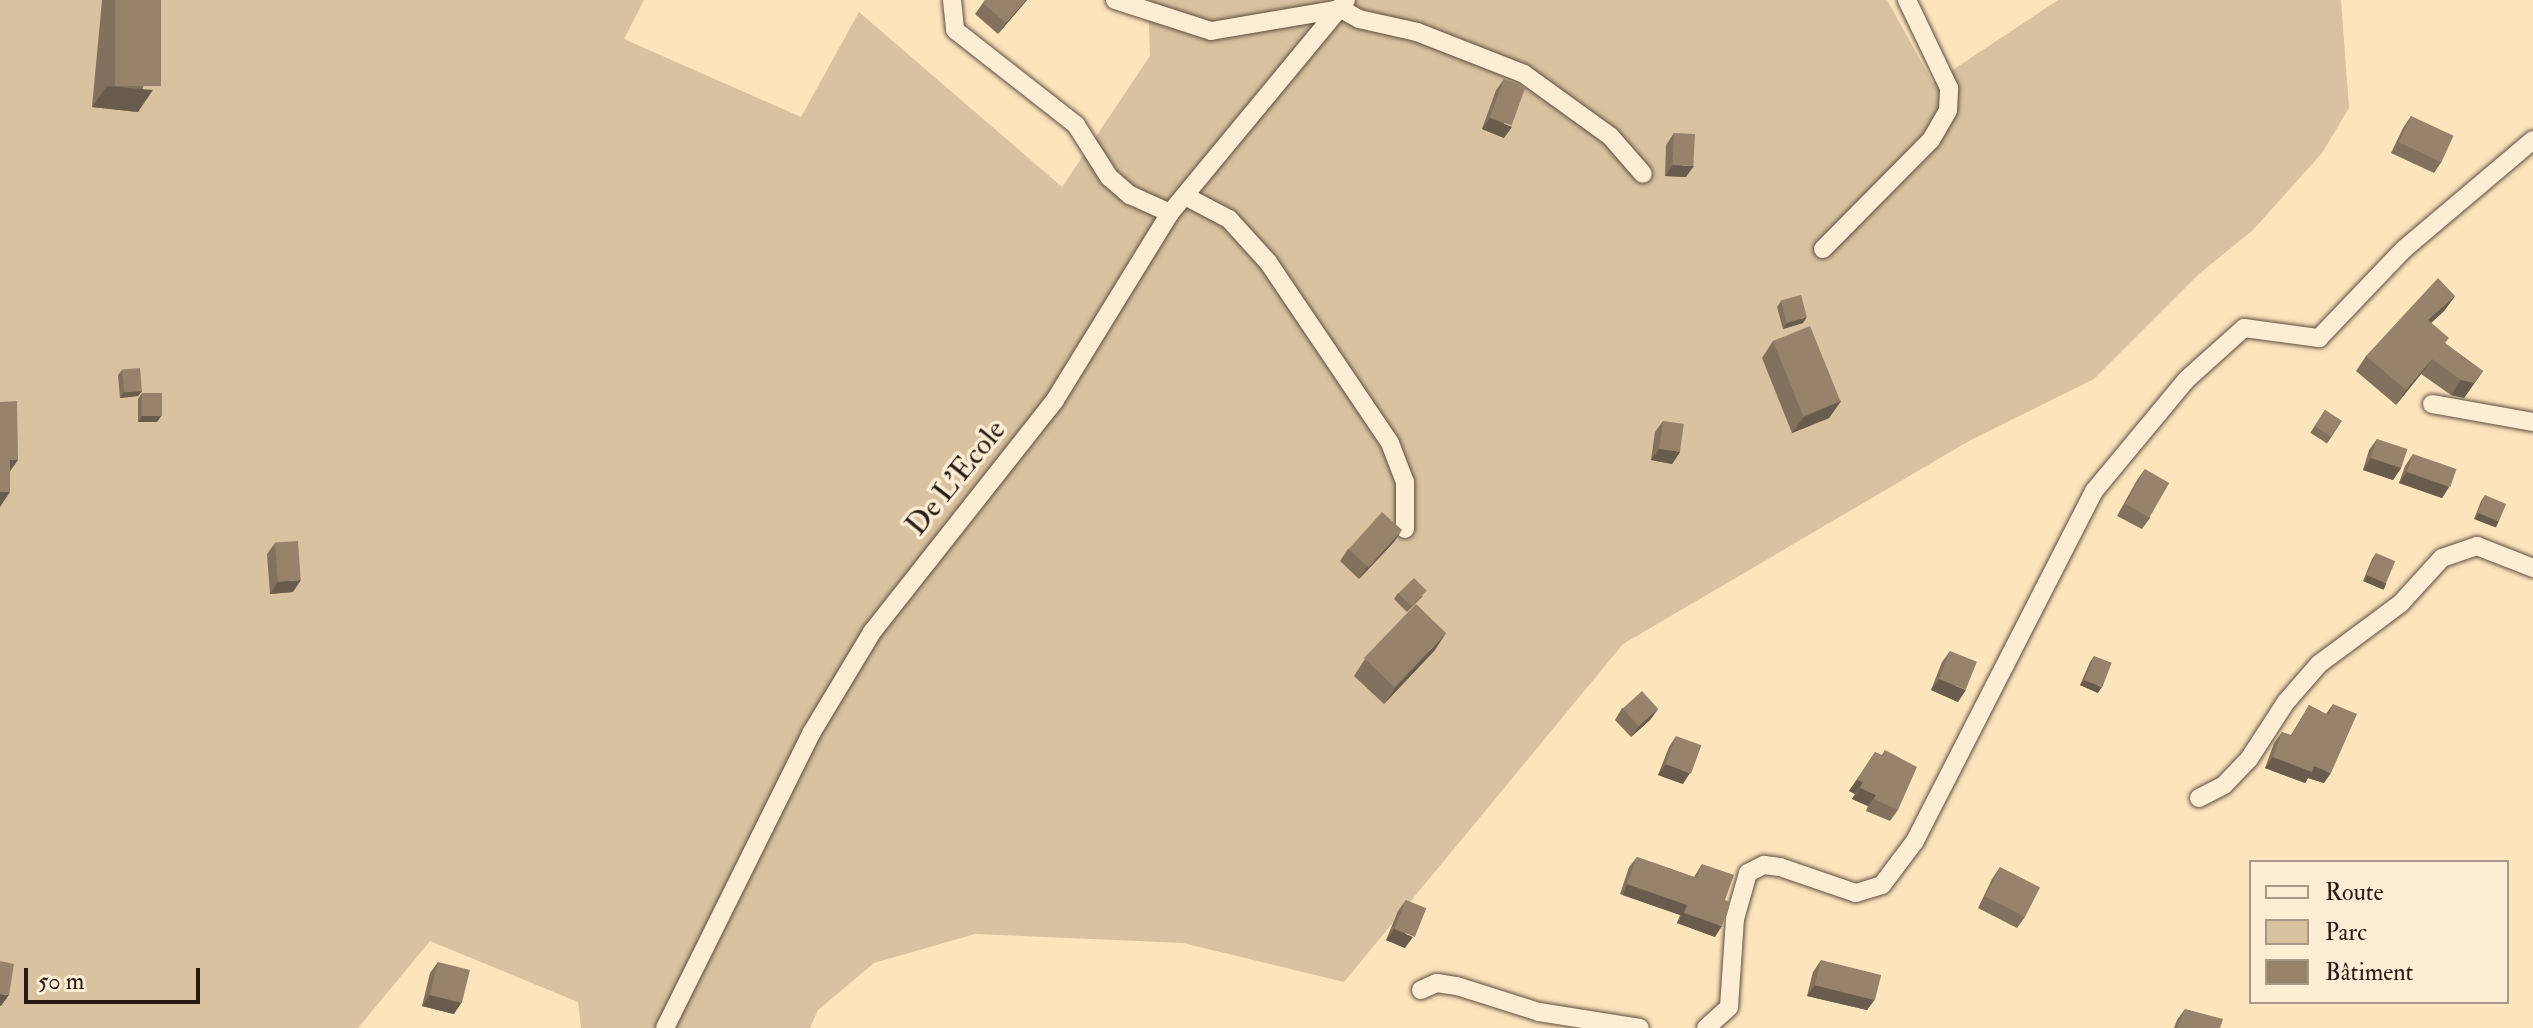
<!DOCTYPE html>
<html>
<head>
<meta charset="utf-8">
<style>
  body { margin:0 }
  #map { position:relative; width:2533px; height:1028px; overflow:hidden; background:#fce4bd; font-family:"IM FELL Double Pica",serif }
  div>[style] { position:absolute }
  .green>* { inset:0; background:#d8c2a0 }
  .roads { filter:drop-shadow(0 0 2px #5e4c3e) drop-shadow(0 0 2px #5e4c3e) }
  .street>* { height:18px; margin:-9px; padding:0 9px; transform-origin:9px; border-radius:9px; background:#fdedd4 }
  .wall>* { inset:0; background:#82715d; transform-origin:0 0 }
  .shaded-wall>* { inset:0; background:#6a5c4c; transform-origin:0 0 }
  .building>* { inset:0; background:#97836c; transform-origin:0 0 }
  span { translate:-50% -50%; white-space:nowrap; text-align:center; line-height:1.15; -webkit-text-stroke:7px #fdedd4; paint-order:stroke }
  .street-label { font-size:30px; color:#291a14 }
  .legend { position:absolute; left:2249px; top:860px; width:260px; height:144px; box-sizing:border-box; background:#fdedd4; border:2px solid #a89987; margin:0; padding:10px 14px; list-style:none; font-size:24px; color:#291a14 }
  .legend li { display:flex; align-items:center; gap:16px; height:40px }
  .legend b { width:40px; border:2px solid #a89987 }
  .scale { position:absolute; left:24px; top:968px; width:176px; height:36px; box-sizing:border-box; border:4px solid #291a14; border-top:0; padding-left:10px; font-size:24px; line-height:28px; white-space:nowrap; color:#291a14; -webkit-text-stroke:6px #fdedd4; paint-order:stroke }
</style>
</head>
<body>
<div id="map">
  <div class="green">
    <i style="clip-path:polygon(0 0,644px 0,624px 39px,801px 117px,859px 12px,1062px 187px,1150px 56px,1148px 0,1887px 0,1933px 83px,2058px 0,2341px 0,2349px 108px,2322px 153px,2253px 230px,2199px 274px,2094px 379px,1969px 441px,1623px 644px,1344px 982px,1183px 943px,975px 934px,874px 963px,818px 1010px,810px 1028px,581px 1028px,578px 1002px,430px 941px,358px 1028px,0 1028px)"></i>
  </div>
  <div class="roads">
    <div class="street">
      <i style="left:952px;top:0;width:30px;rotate:84deg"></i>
      <i style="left:955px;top:30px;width:154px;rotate:38.1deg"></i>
      <i style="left:1076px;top:125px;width:62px;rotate:57.6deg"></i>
      <i style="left:1109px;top:177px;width:28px;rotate:41deg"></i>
      <i style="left:1130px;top:195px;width:44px;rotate:24.2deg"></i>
      <i style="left:1115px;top:0;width:101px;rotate:17.9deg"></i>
      <i style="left:1211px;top:31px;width:132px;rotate:-9.6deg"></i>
      <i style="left:1341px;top:9px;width:21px;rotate:29deg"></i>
      <i style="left:1359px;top:19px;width:59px;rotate:12.6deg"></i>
      <i style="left:1417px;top:32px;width:115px;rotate:21.4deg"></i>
      <i style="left:1524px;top:74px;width:106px;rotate:35.8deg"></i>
      <i style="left:1610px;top:136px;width:50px;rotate:49deg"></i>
      <i style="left:1185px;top:196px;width:50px;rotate:27.6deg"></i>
      <i style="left:1229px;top:219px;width:58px;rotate:47.8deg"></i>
      <i style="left:1268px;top:262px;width:218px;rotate:56deg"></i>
      <i style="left:1390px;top:443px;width:42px;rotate:69deg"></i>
      <i style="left:1405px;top:482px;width:47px;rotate:90deg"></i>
      <i style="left:1823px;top:249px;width:153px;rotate:-45.3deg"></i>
      <i style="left:1931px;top:140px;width:34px;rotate:-60deg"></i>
      <i style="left:1948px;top:110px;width:22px;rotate:-87deg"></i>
      <i style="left:1949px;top:88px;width:98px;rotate:-115.5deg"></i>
      <i style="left:2432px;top:404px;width:103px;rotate:10.1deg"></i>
      <i style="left:2199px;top:798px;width:28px;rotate:-27deg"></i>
      <i style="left:2224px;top:785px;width:36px;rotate:-46deg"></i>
      <i style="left:2249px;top:759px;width:68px;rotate:-57deg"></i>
      <i style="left:2286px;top:702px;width:50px;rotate:-49deg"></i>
      <i style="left:2319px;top:664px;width:102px;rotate:-36.6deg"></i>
      <i style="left:2401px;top:603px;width:61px;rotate:-47.7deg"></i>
      <i style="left:2442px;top:558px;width:37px;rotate:-19deg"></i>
      <i style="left:2477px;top:546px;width:60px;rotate:21.4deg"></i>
      <i style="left:1421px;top:990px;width:17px;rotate:-24deg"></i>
      <i style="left:1437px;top:983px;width:20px;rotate:9deg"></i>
      <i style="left:1457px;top:986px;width:86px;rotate:17.6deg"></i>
      <i style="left:1539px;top:1012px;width:102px;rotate:9deg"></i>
      <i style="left:665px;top:1028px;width:330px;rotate:-63.6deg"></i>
      <i style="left:812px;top:732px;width:117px;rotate:-59deg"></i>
      <i style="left:872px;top:632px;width:295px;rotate:-51.7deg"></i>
      <i style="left:1055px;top:400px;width:220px;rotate:-58.4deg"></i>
      <i style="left:1170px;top:213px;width:276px;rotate:-50.4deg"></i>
      <i style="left:1706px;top:1028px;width:31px;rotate:-42deg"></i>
      <i style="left:1729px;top:1007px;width:88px;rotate:-86.1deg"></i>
      <i style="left:1735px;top:919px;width:48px;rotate:-74.2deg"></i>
      <i style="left:1748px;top:873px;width:18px;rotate:-27deg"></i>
      <i style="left:1764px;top:865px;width:16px;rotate:7deg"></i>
      <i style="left:1780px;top:867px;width:80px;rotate:18.9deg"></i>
      <i style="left:1856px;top:893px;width:27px;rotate:-17deg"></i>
      <i style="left:1882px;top:885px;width:55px;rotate:-53.1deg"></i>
      <i style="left:1915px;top:841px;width:393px;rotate:-62.9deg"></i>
      <i style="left:2094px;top:491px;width:144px;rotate:-50.3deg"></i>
      <i style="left:2186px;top:380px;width:78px;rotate:-41.9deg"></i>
      <i style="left:2244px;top:328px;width:76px;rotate:7.6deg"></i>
      <i style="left:2319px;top:338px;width:123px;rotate:-46.3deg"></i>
      <i style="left:2404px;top:249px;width:169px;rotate:-40.2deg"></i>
    </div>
  </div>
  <div class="wall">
    <i style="clip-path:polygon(102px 0,161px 0,138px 112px,92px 107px)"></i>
    <i style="clip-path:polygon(985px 0,1027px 0,998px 34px,975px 14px)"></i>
    <i style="clip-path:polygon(1504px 79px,1504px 138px,1482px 129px,1496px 90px)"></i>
    <i style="clip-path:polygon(2411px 116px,2442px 161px,2434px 173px,2391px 153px,2403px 128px)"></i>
    <i style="clip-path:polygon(1674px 133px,1686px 177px,1665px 176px,1666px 145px)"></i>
    <i style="clip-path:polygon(2455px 296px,2444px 311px,2431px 323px,2446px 344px,2483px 371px,2464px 398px,2451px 395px,2421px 374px,2396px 405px,2356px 371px,2366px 356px)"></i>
    <i style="clip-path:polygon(1781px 301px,1803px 323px,1783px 329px,1777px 307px)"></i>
    <i style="clip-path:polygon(1773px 341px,1841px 401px,1829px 418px,1792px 433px,1762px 358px)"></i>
    <i style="clip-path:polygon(122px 370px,142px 391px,138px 396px,120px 398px,118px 375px)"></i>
    <i style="clip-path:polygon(142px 393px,161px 416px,157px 422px,138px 422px,138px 399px)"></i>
    <i style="left:2325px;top:410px;width:20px;height:27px;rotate:33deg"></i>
    <i style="clip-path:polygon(1663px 421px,1680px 452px,1672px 464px,1651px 460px,1655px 432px)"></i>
    <i style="clip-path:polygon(2377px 439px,2401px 468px,2393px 480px,2363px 470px,2369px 450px)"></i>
    <i style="clip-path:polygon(2413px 454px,2449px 487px,2442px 498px,2399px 483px,2405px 466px)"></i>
    <i style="clip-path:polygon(2145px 469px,2150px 518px,2142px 529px,2117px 516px,2137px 480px)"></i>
    <i style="clip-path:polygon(2485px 495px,2499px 521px,2495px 527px,2474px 519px,2481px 501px)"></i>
    <i style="clip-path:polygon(1394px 542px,1359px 579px,1340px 561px,1348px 549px)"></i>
    <i style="clip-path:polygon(275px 543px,293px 592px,270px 594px,267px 554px)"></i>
    <i style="clip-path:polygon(2376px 553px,2386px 583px,2382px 589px,2363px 581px,2372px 559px)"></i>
    <i style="clip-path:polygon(1398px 593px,1423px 596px,1407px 612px,1394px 599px)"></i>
    <i style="clip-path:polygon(1435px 650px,1384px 704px,1354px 676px,1365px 659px)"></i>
    <i style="clip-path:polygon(1950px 651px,1958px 702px,1931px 690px,1942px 662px)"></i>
    <i style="clip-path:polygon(2094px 656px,2098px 693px,2080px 685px,2090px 662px)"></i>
    <i style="clip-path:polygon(2333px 704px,2324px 783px,2308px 778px,2305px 783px,2265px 768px,2274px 743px,2282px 732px,2291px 735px,2309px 705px,2326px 714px)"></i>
    <i style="clip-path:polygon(1622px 708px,1658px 709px,1650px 720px,1631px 737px,1615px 720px)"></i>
    <i style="clip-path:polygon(1676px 736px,1683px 784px,1658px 775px,1669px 747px)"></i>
    <i style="clip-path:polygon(1885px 750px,1898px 810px,1890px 821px,1866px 811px,1868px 806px,1852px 799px,1855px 794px,1849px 791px,1875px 752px,1882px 755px)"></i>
    <i style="clip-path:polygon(1637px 857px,1694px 877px,1702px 864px,1725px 900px,1715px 937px,1677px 923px,1680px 915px,1620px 894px,1629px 867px)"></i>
    <i style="clip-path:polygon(2000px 867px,2025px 917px,2017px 928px,1978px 908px,1992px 879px)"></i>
    <i style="clip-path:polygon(1406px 900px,1405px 948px,1386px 940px,1398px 911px)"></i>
    <i style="clip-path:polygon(1821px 960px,1875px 999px,1867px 1010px,1807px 996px,1813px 972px)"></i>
    <i style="clip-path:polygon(438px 962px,454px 1014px,422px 1006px,430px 973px)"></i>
    <i style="clip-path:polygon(2185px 1009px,2220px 1028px,2174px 1028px,2177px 1020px)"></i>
  </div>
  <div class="shaded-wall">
    <i style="clip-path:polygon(1026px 0,1027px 0,998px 34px,1006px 23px)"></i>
    <i style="clip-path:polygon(107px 86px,153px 90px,138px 112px,92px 107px)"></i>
    <i style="clip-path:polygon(1490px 118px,1512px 127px,1504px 138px,1482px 129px)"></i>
    <i style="clip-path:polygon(1673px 165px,1694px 166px,1686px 177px,1665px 176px)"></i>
    <i style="clip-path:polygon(2455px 296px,2444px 311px,2418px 335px,2428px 320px)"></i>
    <i style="clip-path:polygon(1807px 317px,1803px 323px,1783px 329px,1787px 323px)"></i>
    <i style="clip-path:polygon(2432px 359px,2421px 374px,2396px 405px,2406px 390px)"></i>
    <i style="clip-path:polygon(2483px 371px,2464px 398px,2451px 395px,2461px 380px)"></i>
    <i style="clip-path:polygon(142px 391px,138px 396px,120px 398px,124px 392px)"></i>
    <i style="clip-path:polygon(1841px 401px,1829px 418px,1792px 433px,1804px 417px)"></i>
    <i style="clip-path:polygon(142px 416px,161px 416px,157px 422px,138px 422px)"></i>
    <i style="clip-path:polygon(1659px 449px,1680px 452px,1672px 464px,1651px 460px)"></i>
    <i style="clip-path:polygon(2371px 458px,2401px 468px,2393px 480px,2363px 470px)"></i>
    <i style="clip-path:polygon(10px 460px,18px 460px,6px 477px)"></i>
    <i style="clip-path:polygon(2407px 472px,2449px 487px,2442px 498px,2399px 483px)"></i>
    <i style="clip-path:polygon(0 492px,10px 492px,0 507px)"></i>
    <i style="left:2478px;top:513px;width:22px;height:7px;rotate:21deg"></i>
    <i style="clip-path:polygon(1402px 530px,1394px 542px,1359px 579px,1367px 567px)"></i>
    <i style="left:2367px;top:575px;width:21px;height:7px;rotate:23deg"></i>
    <i style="clip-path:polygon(301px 580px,293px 592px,270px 594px,278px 582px)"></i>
    <i style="clip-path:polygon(1446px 633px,1435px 650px,1384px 704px,1396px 687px)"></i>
    <i style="clip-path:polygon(1939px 679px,1966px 690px,1958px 702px,1931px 690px)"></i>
    <i style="clip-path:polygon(2084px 680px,2102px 687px,2098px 693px,2080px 685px)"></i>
    <i style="clip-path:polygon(1658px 709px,1650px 720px,1631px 737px,1639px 726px)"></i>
    <i style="clip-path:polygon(2273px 757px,2314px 766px,2331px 773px,2324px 783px,2308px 778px,2305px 783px,2265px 768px)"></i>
    <i style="clip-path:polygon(1666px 764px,1690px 773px,1683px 784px,1658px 775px)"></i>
    <i style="clip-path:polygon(1857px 780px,1863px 782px,1855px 794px,1849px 791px)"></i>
    <i style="clip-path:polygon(1860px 788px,1876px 795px,1868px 806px,1852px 799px)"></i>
    <i style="left:1627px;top:884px;width:64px;height:12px;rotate:19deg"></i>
    <i style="clip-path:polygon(1684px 913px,1722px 926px,1715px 937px,1677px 923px)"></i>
    <i style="clip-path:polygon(1394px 929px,1413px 937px,1405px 948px,1386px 940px)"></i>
    <i style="clip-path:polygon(1815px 985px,1875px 999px,1867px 1010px,1807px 996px)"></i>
    <i style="clip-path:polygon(0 994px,9px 995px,1px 1006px,0 1006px)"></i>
    <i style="clip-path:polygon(430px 995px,462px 1002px,454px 1014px,422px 1006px)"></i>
  </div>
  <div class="building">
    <i style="left:115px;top:0;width:46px;height:86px"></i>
    <i style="clip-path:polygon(985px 0,1026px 0,1006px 23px,983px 3px)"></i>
    <i style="left:1504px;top:79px;width:23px;height:41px;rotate:20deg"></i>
    <i style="left:2411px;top:116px;width:47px;height:29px;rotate:25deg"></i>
    <i style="left:1674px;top:133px;width:21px;height:32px;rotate:3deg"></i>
    <i style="clip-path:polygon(2438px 278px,2455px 296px,2428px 320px,2449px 338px,2445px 343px,2483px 371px,2474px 383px,2461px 380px,2432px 359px,2406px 390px,2366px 356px)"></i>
    <i style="left:1801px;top:295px;width:23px;height:21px;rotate:75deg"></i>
    <i style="left:1810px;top:326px;width:81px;height:40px;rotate:68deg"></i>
    <i style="left:140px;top:368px;width:23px;height:18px;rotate:85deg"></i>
    <i style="left:142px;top:393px;width:20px;height:23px"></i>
    <i style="clip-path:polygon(17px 401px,18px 460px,10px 460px,10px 492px,0 492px,0 402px)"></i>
    <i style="left:2325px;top:410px;width:20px;height:19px;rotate:33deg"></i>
    <i style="left:1663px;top:421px;width:21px;height:28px;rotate:8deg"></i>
    <i style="left:2377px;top:439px;width:32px;height:20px;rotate:18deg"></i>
    <i style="left:2413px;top:454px;width:46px;height:19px;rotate:19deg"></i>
    <i style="left:2145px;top:469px;width:28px;height:40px;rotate:30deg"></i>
    <i style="left:2485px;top:495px;width:23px;height:19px;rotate:23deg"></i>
    <i style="left:1382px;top:512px;width:27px;height:50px;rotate:42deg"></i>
    <i style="left:298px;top:541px;width:39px;height:23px;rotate:86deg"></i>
    <i style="left:2376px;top:553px;width:21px;height:24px;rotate:23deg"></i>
    <i style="left:1414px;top:578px;width:18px;height:22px;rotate:45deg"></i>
    <i style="left:1416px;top:604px;width:42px;height:75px;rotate:44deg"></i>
    <i style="left:1950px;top:651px;width:29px;height:30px;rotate:22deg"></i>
    <i style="left:2094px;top:656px;width:19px;height:26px;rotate:21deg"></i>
    <i style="left:1642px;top:691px;width:24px;height:26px;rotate:48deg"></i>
    <i style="clip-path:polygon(2333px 704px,2357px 714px,2331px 773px,2314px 766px,2312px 772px,2273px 757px,2282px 732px,2292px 736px,2309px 705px,2328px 715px)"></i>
    <i style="left:1676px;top:736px;width:27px;height:30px;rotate:20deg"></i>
    <i style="clip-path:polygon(1885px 750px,1917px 767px,1898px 810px,1874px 799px,1876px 795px,1860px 788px,1863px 782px,1857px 780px,1875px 752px,1883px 756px)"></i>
    <i style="clip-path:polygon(1637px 857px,1697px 878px,1702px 864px,1734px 875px,1725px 900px,1730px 902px,1722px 926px,1684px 913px,1687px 905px,1627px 884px)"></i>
    <i style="left:2000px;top:867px;width:45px;height:33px;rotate:27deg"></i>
    <i style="left:1406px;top:900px;width:22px;height:31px;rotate:22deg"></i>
    <i style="left:1821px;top:960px;width:62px;height:26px;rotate:14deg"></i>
    <i style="clip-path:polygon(0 961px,14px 964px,9px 995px,0 994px)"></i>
    <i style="left:438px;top:962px;width:33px;height:34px;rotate:14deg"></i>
    <i style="clip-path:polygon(2185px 1009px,2223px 1019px,2220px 1028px,2177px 1028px)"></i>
  </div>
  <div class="street-label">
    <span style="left:956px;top:478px;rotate:-51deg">De L'Ecole</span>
  </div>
  <ul class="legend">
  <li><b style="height:10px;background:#fdedd4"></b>Route</li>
  <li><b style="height:22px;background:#d8c2a0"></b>Parc</li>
  <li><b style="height:22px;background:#97836c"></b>Bâtiment</li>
  </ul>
  <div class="scale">50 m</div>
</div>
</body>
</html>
